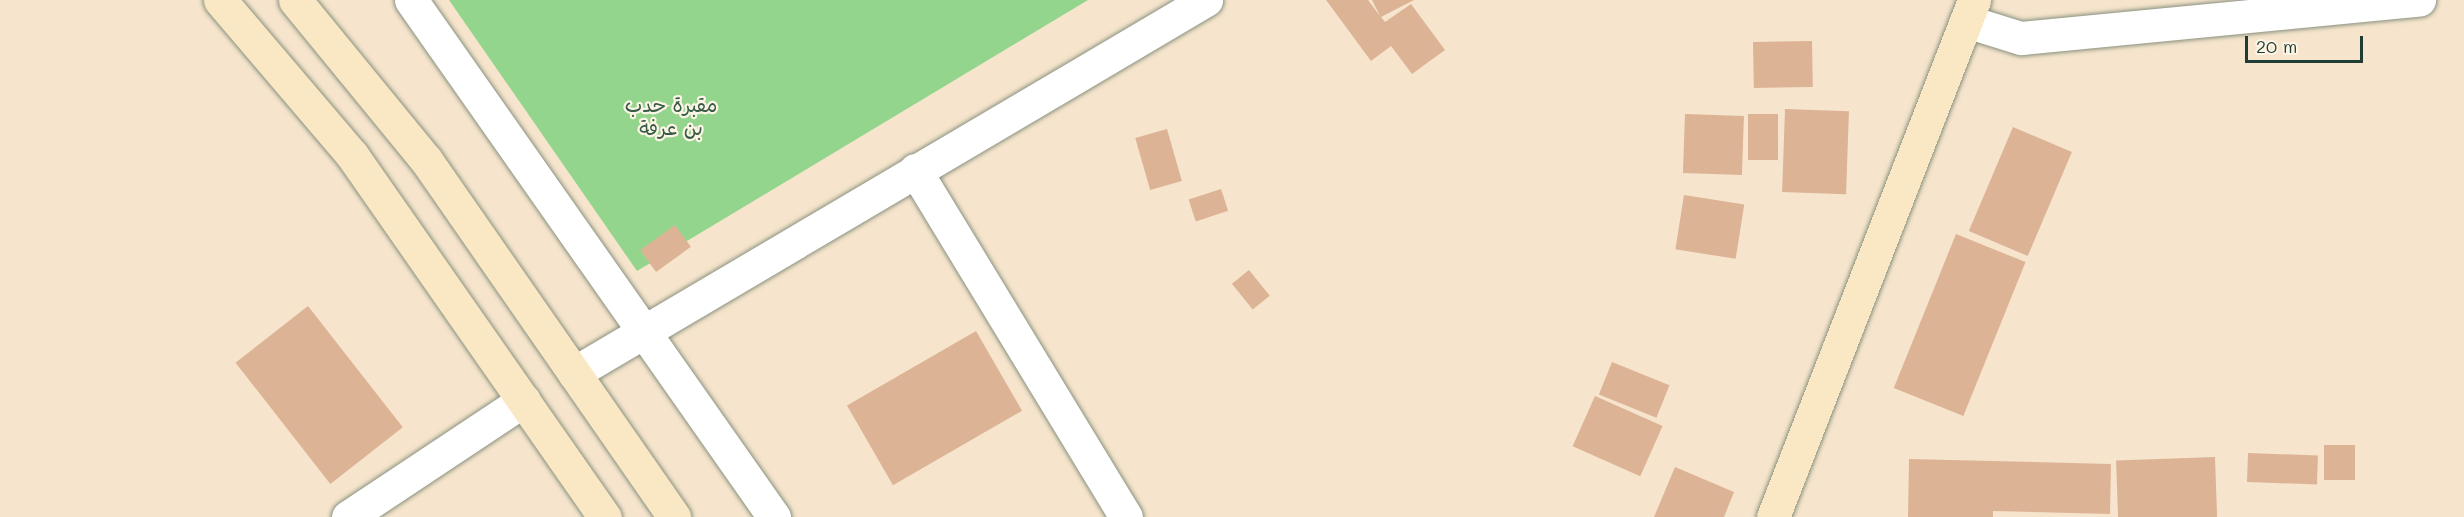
<!DOCTYPE html>
<html>
<head>
<meta charset="utf-8">
<style>
  body { margin:0 }
  #map { position:relative; width:2464px; height:517px; overflow:hidden; background:#f6e5cc; font-family:Mali,"Playpen Sans Arabic",sans-serif }
  div>[style] { position:absolute }
  .green>* { inset:0; background:#93d58c }
  .building>* { inset:0; background:#ddb396; transform-origin:0 0 }
  .roads { filter:drop-shadow(0 0 2px #8a9180) drop-shadow(0 0 2px #8a9180) }
  .street>* { height:33px; margin:-16.5px; padding:0 16.5px; transform-origin:16.5px; border-radius:16.5px; background:#fff }
  .secondary>* { height:33px; margin:-16.5px; padding:0 16.5px; transform-origin:16.5px; border-radius:16.5px; background:#fae7c3 }
  span { translate:-50% -50%; white-space:nowrap; text-align:center; line-height:1.15; -webkit-text-stroke:4.5px #fcf5e5; paint-order:stroke }
  .park-label { font-size:20px; color:#365b46 }
  .scale { position:absolute; left:2245px; top:36px; width:118px; height:27px; box-sizing:border-box; border:3px solid #1f3d34; border-top:0; padding-left:8px; font-size:18px; line-height:21px; white-space:nowrap; color:#1f3d34; -webkit-text-stroke:4px #fcf5e5; paint-order:stroke }
</style>
</head>
<body>
<div id="map">
  <div class="green">
    <i style="clip-path:polygon(449px 0,1088px 0,637px 271px)"></i>
  </div>
  <div class="building">
    <i style="clip-path:polygon(1326px 0,1368px 0,1380px 16px,1372px 0,1414px 0,1381px 17px,1385px 22px,1411px 4px,1445px 50px,1412px 74px,1391px 46px,1371px 61px)"></i>
    <i style="left:1812px;top:41px;width:46px;height:59px;rotate:89deg"></i>
    <i style="left:1785px;top:109px;width:64px;height:83px;rotate:2deg"></i>
    <i style="left:1685px;top:114px;width:59px;height:59px;rotate:2deg"></i>
    <i style="left:1748px;top:114px;width:30px;height:46px"></i>
    <i style="left:2013px;top:127px;width:64px;height:113px;rotate:23deg"></i>
    <i style="left:1167px;top:129px;width:54px;height:33px;rotate:74deg"></i>
    <i style="left:1221px;top:189px;width:23px;height:34px;rotate:72deg"></i>
    <i style="left:1684px;top:195px;width:61px;height:55px;rotate:9deg"></i>
    <i style="left:675px;top:225px;width:27px;height:43px;rotate:54deg"></i>
    <i style="left:1956px;top:234px;width:75px;height:166px;rotate:22deg"></i>
    <i style="left:1249px;top:270px;width:33px;height:22px;rotate:51deg"></i>
    <i style="left:308px;top:306px;width:154px;height:92px;rotate:52deg"></i>
    <i style="left:976px;top:331px;width:92px;height:149px;rotate:60deg"></i>
    <i style="left:1612px;top:362px;width:62px;height:35px;rotate:22deg"></i>
    <i style="left:1595px;top:396px;width:74px;height:55px;rotate:24deg"></i>
    <i style="left:2324px;top:445px;width:31px;height:35px"></i>
    <i style="left:2248px;top:453px;width:70px;height:29px;rotate:2deg"></i>
    <i style="left:2215px;top:457px;width:60px;height:99px;rotate:88deg"></i>
    <i style="clip-path:polygon(1909px 459px,2111px 464px,2110px 514px,1993px 511px,1993px 517px,1908px 517px)"></i>
    <i style="clip-path:polygon(1675px 467px,1734px 492px,1724px 517px,1654px 517px)"></i>
  </div>
  <div class="roads">
    <div class="street">
      <i style="left:411px;top:0;width:632px;rotate:54.93deg"></i>
      <i style="left:1966px;top:21px;width:58px;rotate:17.2deg"></i>
      <i style="left:2021px;top:38px;width:400px;rotate:-5.5deg"></i>
      <i style="left:915px;top:170px;width:406px;rotate:58.7deg"></i>
      <i style="left:574px;top:373px;width:734px;rotate:-30.55deg"></i>
      <i style="left:348px;top:517px;width:211px;rotate:-33.6deg"></i>
    </div>
    <div class="secondary">
      <i style="left:220px;top:0;width:204px;rotate:49.6deg"></i>
      <i style="left:352px;top:155px;width:442px;rotate:55.1deg"></i>
      <i style="left:295px;top:0;width:207px;rotate:50.7deg"></i>
      <i style="left:426px;top:160px;width:435px;rotate:55.2deg"></i>
      <i style="left:1773px;top:517px;width:555px;rotate:-68.75deg"></i>
    </div>
  </div>
  <div class="park-label">
    <span style="left:671px;top:116px">مقبرة حدب<br>بن عرفة</span>
  </div>
  <div class="scale">20 m</div>
</div>
</body>
</html>
